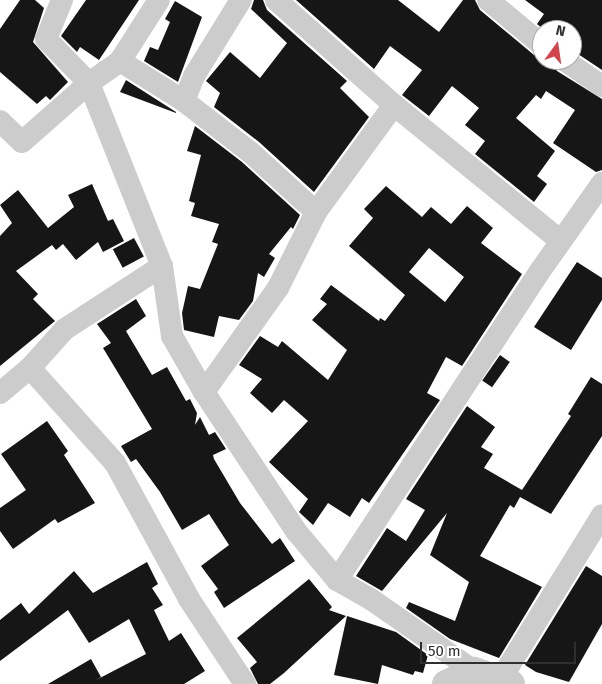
<!DOCTYPE html>
<html>
<head>
<meta charset="utf-8">
<style>
  body { margin:0 }
  #map { position:relative; width:602px; height:684px; overflow:hidden; background:#fff; font-family:"Fira Sans",sans-serif }
  div>[style] { position:absolute }
  .building>* { inset:0; background:#161616; transform-origin:0 0 }
  .minor>* { height:22px; margin:-11px; padding:0 11px; transform-origin:11px; border-radius:11px; background:#ccc }
  .tertiary>* { height:28px; margin:-14px; padding:0 14px; transform-origin:14px; border-radius:14px; background:#ccc }
  span { translate:-50% -50%; white-space:nowrap; text-align:center; line-height:1.15; -webkit-text-stroke:5px #fff; paint-order:stroke }
  .north { position:absolute; left:532px; top:20px; width:50px; height:50px; box-sizing:border-box; background:#fff; border:1px solid #acacac; border-radius:50%; rotate:14deg; font-size:14px; font-weight:700; line-height:20px; text-align:center; color:#2f2f2f }
  .north::after { content:''; display:block; margin:auto; width:18px; height:22px; background:#d2454d; clip-path:polygon(50% 0,100% 100%,50% 72%,0 100%) }
  .scale { position:absolute; left:420px; top:642px; width:156px; height:22px; box-sizing:border-box; border:2px solid #2f2f2f; border-top:0; padding-left:6px; font-size:15px; line-height:18px; white-space:nowrap; color:#2f2f2f; -webkit-text-stroke:4px #fff; paint-order:stroke }
</style>
</head>
<body>
<div id="map">
  <div class="building">
    <i style="clip-path:polygon(20px 0,35px 0,44px 8px,33px 42px,68px 82px,50px 100px,46px 96px,37px 104px,0 72px,0 29px)"></i>
    <i style="clip-path:polygon(86px 0,139px 0,99px 60px,80px 47px,77px 52px,61px 36px)"></i>
    <i style="clip-path:polygon(254px 0,263px 0,267px 10px,347px 81px,340px 88px,369px 117px,314px 192px,259px 142px,214px 107px,220px 93px,206px 81px,230px 52px,260px 78px,287px 43px,251px 9px)"></i>
    <i style="clip-path:polygon(296px 0,398px 0,439px 32px,463px 0,475px 0,480px 10px,534px 55px,551px 60px,557px 71px,602px 99px,602px 170px,596px 172px,553px 143px,575px 110px,546px 91px,541px 99px,536px 95px,516px 118px,555px 151px,537px 176px,547px 184px,534px 202px,475px 154px,485px 141px,465px 125px,479px 108px,452px 86px,429px 116px,402px 95px,422px 70px,390px 46px,374px 69px)"></i>
    <i style="clip-path:polygon(525px 0,602px 0,602px 70px,572px 50px,572px 30px,544px 30px,537px 24px,544px 14px)"></i>
    <i style="clip-path:polygon(175px 1px,202px 17px,178px 82px,144px 61px,150px 47px,158px 50px,170px 22px,165px 19px)"></i>
    <i style="clip-path:polygon(126px 80px,176px 112px,176px 113px,120px 92px)"></i>
    <i style="clip-path:polygon(195px 126px,242px 162px,300px 215px,293px 229px,291px 227px,269px 254px,275px 258px,264px 277px,258px 273px,253px 301px,239px 320px,219px 316px,214px 337px,184px 330px,182px 313px,188px 286px,200px 289px,218px 244px,212px 242px,219px 224px,191px 216px,195px 203px,189px 201px,201px 155px,187px 151px)"></i>
    <i style="clip-path:polygon(92px 184px,108px 221px,113px 219px,124px 241px,103px 252px,98px 242px,76px 260px,63px 244px,56px 250px,52px 245px,16px 271px,38px 294px,33px 299px,55px 321px,0 366px,0 236px,12px 223px,0 205px,18px 190px,48px 228px,74px 207px,68px 195px)"></i>
    <i style="clip-path:polygon(evenodd,386px 186px,422px 217px,431px 207px,451px 224px,467px 206px,493px 228px,481px 243px,522px 274px,462px 366px,446px 357px,427px 393px,440px 400px,369px 503px,362px 498px,350px 517px,328px 503px,313px 525px,299px 512px,308px 499px,269px 462px,308px 421px,284px 400px,272px 413px,250px 393px,262px 379px,239px 365px,260px 336px,278px 347px,282px 341px,328px 380px,347px 350px,312px 320px,327px 304px,320px 299px,331px 285px,379px 321px,380px 318px,385px 321px,405px 295px,349px 246px,373px 218px,364px 209px,386px 186px,429px 248px,464px 277px,445px 302px,409px 272px,429px 248px)"></i>
    <i style="left:134px;top:238px;width:21px;height:24px;rotate:62deg"></i>
    <i style="clip-path:polygon(577px 262px,602px 278px,602px 300px,571px 350px,534px 327px)"></i>
    <i style="clip-path:polygon(136px 299px,146px 316px,126px 331px,152px 375px,167px 367px,186px 401px,190px 399px,197px 413px,195px 425px,200px 417px,209px 435px,215px 432px,226px 449px,213px 455px,214px 459px,240px 503px,272px 544px,280px 538px,295px 561px,224px 608px,214px 592px,218px 589px,201px 566px,229px 545px,209px 514px,182px 530px,160px 492px,136px 459px,131px 462px,121px 446px,152px 429px,103px 348px,111px 343px,97px 324px)"></i>
    <i style="left:500px;top:355px;width:12px;height:31px;rotate:35deg"></i>
    <i style="clip-path:polygon(591px 377px,602px 384px,602px 436px,551px 514px,520px 497px,514px 508px,510px 505px,480px 556px,542px 587px,499px 658px,450px 639px,406px 608px,409px 602px,455px 621px,469px 582px,430px 555px,447px 513px,382px 591px,356px 576px,387px 528px,406px 541px,425px 510px,406px 499px,467px 406px,495px 427px,481px 447px,493px 454px,484px 468px,522px 490px,571px 416px,568px 414px)"></i>
    <i style="clip-path:polygon(47px 421px,68px 451px,64px 455px,95px 503px,58px 523px,55px 519px,13px 549px,0 531px,0 508px,26px 490px,1px 454px)"></i>
    <i style="clip-path:polygon(147px 562px,158px 584px,152px 588px,163px 605px,154px 610px,169px 641px,181px 633px,205px 671px,184px 684px,48px 684px,91px 659px,101px 677px,96px 680px,146px 654px,129px 619px,89px 643px,68px 610px,0 661px,0 620px,21px 603px,29px 614px,74px 571px,93px 593px)"></i>
    <i style="clip-path:polygon(586px 566px,602px 576px,602px 624px,569px 682px,536px 672px,525px 665px)"></i>
    <i style="clip-path:polygon(309px 579px,332px 607px,329px 610px,346px 616px,284px 673px,270px 684px,258px 684px,250px 668px,257px 662px,237px 638px)"></i>
    <i style="clip-path:polygon(347px 616px,396px 632px,428px 655px,423px 673px,415px 671px,413px 675px,382px 665px,378px 684px,334px 675px)"></i>
  </div>
  <div class="minor">
    <i style="left:62px;top:0;width:42px;rotate:112.3deg"></i>
    <i style="left:46px;top:39px;width:62px;rotate:45.7deg"></i>
    <i style="left:89px;top:83px;width:197px;rotate:68.3deg"></i>
    <i style="left:162px;top:266px;width:71px;rotate:81.9deg"></i>
    <i style="left:172px;top:336px;width:64px;rotate:60.3deg"></i>
    <i style="left:204px;top:392px;width:167px;rotate:56.5deg"></i>
    <i style="left:296px;top:531px;width:64px;rotate:50.1deg"></i>
    <i style="left:337px;top:580px;width:40px;rotate:29.7deg"></i>
    <i style="left:372px;top:600px;width:124px;rotate:34.8deg"></i>
    <i style="left:276px;top:0;width:158px;rotate:41.7deg"></i>
    <i style="left:394px;top:105px;width:215px;rotate:39.2deg"></i>
    <i style="left:488px;top:0;width:70px;rotate:39.8deg"></i>
    <i style="left:564px;top:60px;width:46px;rotate:34.4deg"></i>
    <i style="left:120px;top:61px;width:75px;rotate:32deg"></i>
    <i style="left:184px;top:101px;width:83px;rotate:37.7deg"></i>
    <i style="left:250px;top:152px;width:89px;rotate:42.3deg"></i>
    <i style="left:184px;top:101px;width:27px;rotate:-68deg"></i>
    <i style="left:194px;top:76px;width:89px;rotate:-58.3deg"></i>
    <i style="left:0;top:121px;width:30px;rotate:44deg"></i>
    <i style="left:22px;top:142px;width:89px;rotate:-41.4deg"></i>
    <i style="left:89px;top:83px;width:38px;rotate:-35deg"></i>
    <i style="left:120px;top:61px;width:72px;rotate:-57.4deg"></i>
    <i style="left:162px;top:266px;width:116px;rotate:147deg"></i>
    <i style="left:65px;top:329px;width:52px;rotate:131.9deg"></i>
    <i style="left:30px;top:368px;width:127px;rotate:48.2deg"></i>
    <i style="left:115px;top:463px;width:155px;rotate:61.4deg"></i>
    <i style="left:189px;top:599px;width:102px;rotate:56.6deg"></i>
    <i style="left:204px;top:392px;width:128px;rotate:-54.6deg"></i>
    <i style="left:278px;top:288px;width:85px;rotate:-63.4deg"></i>
    <i style="left:316px;top:212px;width:132px;rotate:-53.9deg"></i>
    <i style="left:0;top:393px;width:39px;rotate:-40deg"></i>
    <i style="left:337px;top:580px;width:370px;rotate:-56.7deg"></i>
    <i style="left:540px;top:271px;width:108px;rotate:-54.8deg"></i>
    <i style="left:499px;top:682px;width:196px;rotate:-58.3deg"></i>
  </div>
  <div class="tertiary">
    <i style="left:446px;top:684px;width:31px;rotate:-25deg"></i>
    <i style="left:474px;top:671px;width:39px;rotate:19deg"></i>
  </div>
  <div class="north">N</div>
  <div class="scale">50 m</div>
</div>
</body>
</html>
